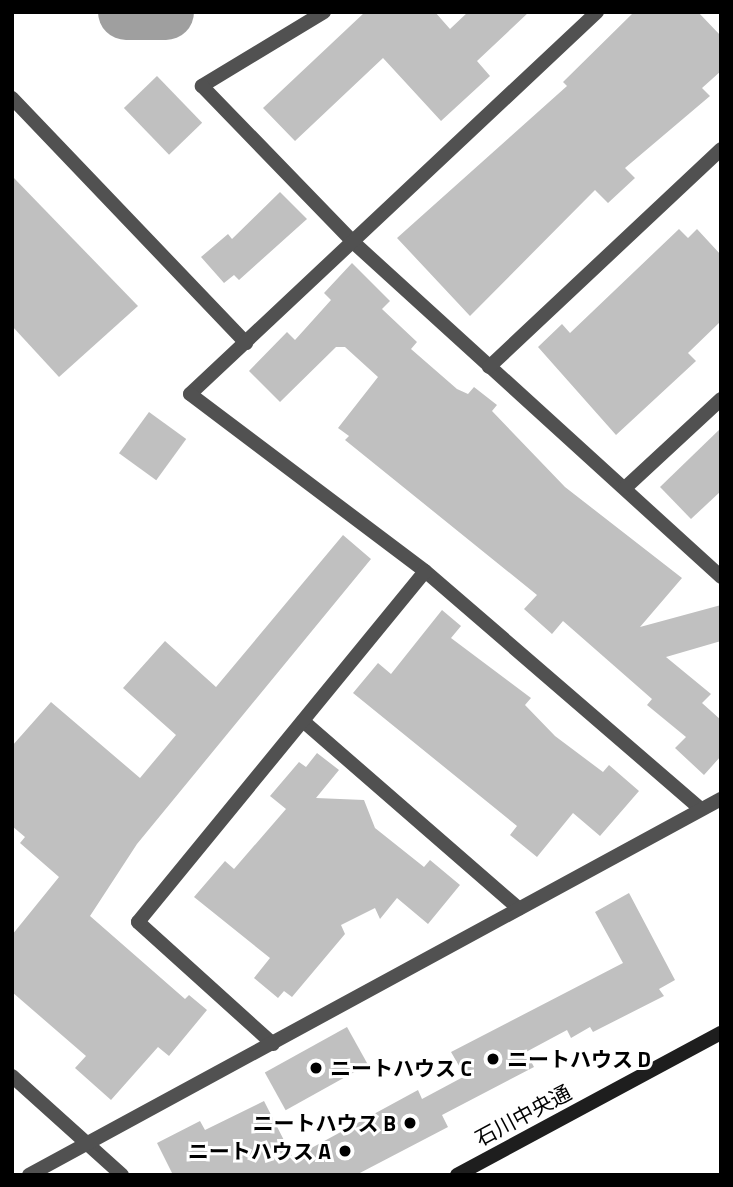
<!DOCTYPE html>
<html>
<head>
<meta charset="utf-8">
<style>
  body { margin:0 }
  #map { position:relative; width:733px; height:1187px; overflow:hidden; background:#fff; font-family:"Titillium Web","Noto Sans JP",sans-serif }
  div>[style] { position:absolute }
  .river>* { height:56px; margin:-28px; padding:0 28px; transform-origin:28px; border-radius:28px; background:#9f9f9f }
  .building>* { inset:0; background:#c0c0c0; transform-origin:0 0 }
  .lane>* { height:14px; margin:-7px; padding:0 7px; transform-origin:7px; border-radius:7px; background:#515151 }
  .street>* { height:14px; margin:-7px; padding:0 7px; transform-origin:7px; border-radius:7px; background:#515151 }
  .secondary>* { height:14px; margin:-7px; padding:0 7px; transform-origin:7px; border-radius:7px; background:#1e1e1e }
  .dots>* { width:19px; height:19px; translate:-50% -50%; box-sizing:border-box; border:4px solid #fff; border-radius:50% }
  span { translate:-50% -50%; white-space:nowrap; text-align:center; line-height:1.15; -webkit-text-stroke:6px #fff; paint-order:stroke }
  .poi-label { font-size:21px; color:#000; font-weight:700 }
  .left { translate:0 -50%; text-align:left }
  .right { translate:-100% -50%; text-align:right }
  .street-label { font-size:21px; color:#000 }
  .frame { position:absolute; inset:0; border:14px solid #000; pointer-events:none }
</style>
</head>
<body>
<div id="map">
  <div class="river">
    <i style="left:126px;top:12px;width:40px"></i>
  </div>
  <div class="building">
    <i style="clip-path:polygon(365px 12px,435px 12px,450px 29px,468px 12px,529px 12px,477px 61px,490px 76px,441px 121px,383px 58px,295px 141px,263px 108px)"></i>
    <i style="clip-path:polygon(634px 12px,698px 12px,721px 36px,721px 71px,702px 88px,710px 96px,625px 168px,635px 178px,608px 203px,595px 190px,470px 316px,397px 238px,567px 86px,563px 82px)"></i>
    <i style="left:157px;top:76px;width:65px;height:46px;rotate:46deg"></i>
    <i style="clip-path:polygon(12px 176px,138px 306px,59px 377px,12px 326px)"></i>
    <i style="clip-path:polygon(280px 192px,307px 219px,239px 280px,234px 275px,224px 283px,201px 257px,228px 234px,232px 239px)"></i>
    <i style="clip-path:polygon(679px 229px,688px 238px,697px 229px,721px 255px,721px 321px,688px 353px,696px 361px,616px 435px,538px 347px,562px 324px,570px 333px)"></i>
    <i style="clip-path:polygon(352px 263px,390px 301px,382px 309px,417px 342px,411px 349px,457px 389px,468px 394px,474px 387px,497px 405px,492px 411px,565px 487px,682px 578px,640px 627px,721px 605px,721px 641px,666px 657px,711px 694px,702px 703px,721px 720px,721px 756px,704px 775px,675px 748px,686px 737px,647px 705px,652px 699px,563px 621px,552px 634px,524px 609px,537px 595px,345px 440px,349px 436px,338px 428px,378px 377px,345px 347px,336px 347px,280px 402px,249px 371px,287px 332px,295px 340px,331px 300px,324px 293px)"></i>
    <i style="left:149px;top:412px;width:46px;height:51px;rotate:36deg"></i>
    <i style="clip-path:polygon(721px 428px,721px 491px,691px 519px,660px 487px)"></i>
    <i style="clip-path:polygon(343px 535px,371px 559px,137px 844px,90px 916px,185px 999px,189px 995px,207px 1010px,169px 1056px,158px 1047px,111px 1100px,75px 1068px,86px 1056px,12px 992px,12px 935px,59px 877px,20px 843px,25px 837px,12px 826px,12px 746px,51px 702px,140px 778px,176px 735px,123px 688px,165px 641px,216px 687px)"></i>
    <i style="clip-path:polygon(442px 610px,461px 626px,451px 638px,531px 698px,525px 705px,555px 736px,603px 772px,609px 765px,639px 791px,600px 836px,573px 813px,537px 857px,510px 835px,517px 826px,353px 693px,378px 663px,391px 674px)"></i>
    <i style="clip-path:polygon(317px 753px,339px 770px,316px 798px,364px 800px,375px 828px,424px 867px,430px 860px,460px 885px,428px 924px,397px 898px,380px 919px,375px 908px,341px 925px,345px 934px,292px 997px,284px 991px,278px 998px,254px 978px,270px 958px,194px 897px,225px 861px,234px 869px,286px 809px,270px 796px,299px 762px,306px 767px)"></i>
    <i style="clip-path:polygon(629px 893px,675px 980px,659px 989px,664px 996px,593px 1032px,590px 1027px,571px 1038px,567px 1030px,526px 1052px,534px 1067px,442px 1115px,448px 1127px,356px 1175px,173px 1175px,157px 1143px,200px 1121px,205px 1130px,264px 1101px,293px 1158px,418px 1090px,422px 1099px,465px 1076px,451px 1052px,623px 963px,595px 912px)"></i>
    <i style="left:347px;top:1027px;width:43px;height:94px;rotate:61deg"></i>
  </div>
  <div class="lane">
    <i style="left:12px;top:98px;width:339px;rotate:46.3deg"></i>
  </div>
  <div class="street">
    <i style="left:324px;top:12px;width:143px;rotate:148.8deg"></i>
    <i style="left:202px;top:86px;width:217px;rotate:45.9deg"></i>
    <i style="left:353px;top:242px;width:498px;rotate:42.3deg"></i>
    <i style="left:597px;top:12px;width:558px;rotate:136.81deg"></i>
    <i style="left:190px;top:394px;width:294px;rotate:37deg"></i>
    <i style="left:425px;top:571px;width:364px;rotate:40.8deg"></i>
    <i style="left:489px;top:367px;width:318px;rotate:-43.2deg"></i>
    <i style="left:625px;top:488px;width:131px;rotate:-42.8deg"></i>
    <i style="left:303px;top:721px;width:286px;rotate:41deg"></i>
    <i style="left:273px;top:1044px;width:182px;rotate:-137.9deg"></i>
    <i style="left:138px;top:922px;width:453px;rotate:-50.7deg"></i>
    <i style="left:12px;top:1076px;width:148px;rotate:42deg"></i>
    <i style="left:29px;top:1175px;width:788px;rotate:-28.52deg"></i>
  </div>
  <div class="secondary">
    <i style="left:457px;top:1175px;width:300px;rotate:-28.3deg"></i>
  </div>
  <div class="dots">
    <i style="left:493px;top:1059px;background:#000"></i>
    <i style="left:316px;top:1068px;background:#000"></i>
    <i style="left:410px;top:1123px;background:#000"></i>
    <i style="left:345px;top:1151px;background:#000"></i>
  </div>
  <div class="poi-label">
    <span class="left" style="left:507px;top:1059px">ニートハウス D</span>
    <span class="left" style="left:330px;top:1068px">ニートハウス C</span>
    <span class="right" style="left:396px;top:1123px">ニートハウス B</span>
    <span class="right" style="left:331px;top:1151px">ニートハウス A</span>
  </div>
  <div class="street-label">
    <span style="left:523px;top:1115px;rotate:-28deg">石川中央通</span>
  </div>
  <div class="frame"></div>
</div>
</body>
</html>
